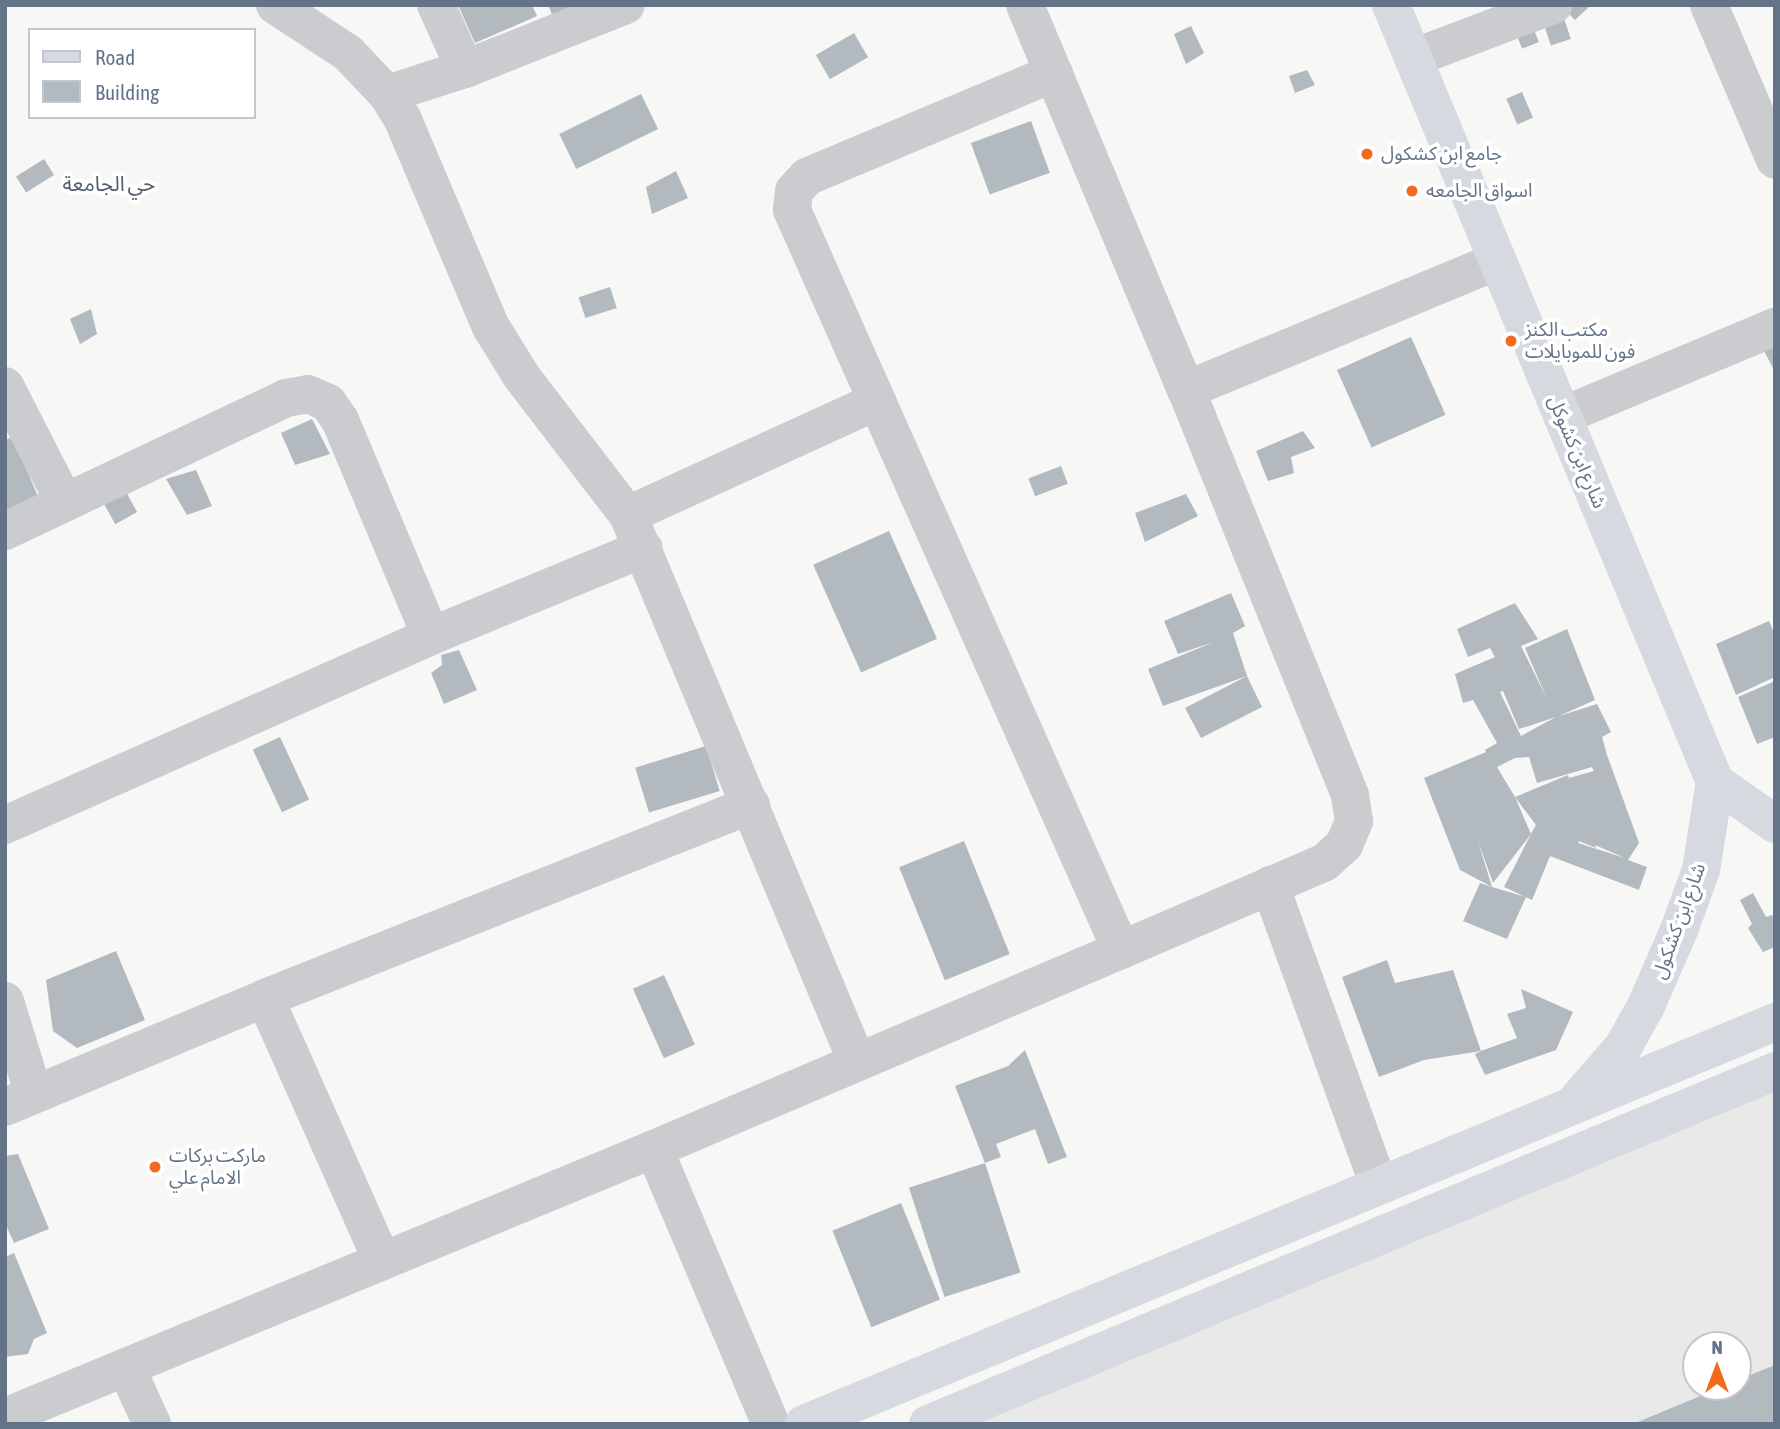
<!DOCTYPE html>
<html>
<head>
<meta charset="utf-8">
<style>
  body { margin:0 }
  #map { position:relative; width:1780px; height:1429px; overflow:hidden; background:#f7f8f5; font-family:"Asap Condensed","Noto Sans Arabic",sans-serif }
  div>[style] { position:absolute }
  .built>* { inset:0; background:#e8e9e8 }
  .building>* { inset:0; background:#b2b9bf; transform-origin:0 0 }
  .street>* { height:38px; margin:-19px; padding:0 19px; transform-origin:19px; border-radius:19px; background:#caccd0 }
  .secondary>* { height:38px; margin:-19px; padding:0 19px; transform-origin:19px; border-radius:19px; background:#d6dae0 }
  .dots>* { width:19px; height:19px; translate:-50% -50%; box-sizing:border-box; border:4px solid #fff; border-radius:50% }
  span { translate:-50% -50%; white-space:nowrap; text-align:center; line-height:1.15; -webkit-text-stroke:7px #fff; paint-order:stroke }
  .poi-label { font-size:19px; color:#657388 }
  .left { translate:0 -50%; text-align:left }
  .street-label { font-size:19px; color:#657388 }
  .neighbourhood-label { font-size:21px; color:#535e6c }
  .frame { position:absolute; inset:0; border:7px solid #657388; pointer-events:none }
  .legend { position:absolute; left:28px; top:28px; width:228px; height:91px; box-sizing:border-box; background:#fff; border:2px solid #c1c7cf; margin:0; padding:9px 12px; list-style:none; font-size:21px; color:#657388 }
  .legend li { display:flex; align-items:center; gap:14px; height:35px }
  .legend b { width:35px; border:2px solid #c1c7cf }
  .north { position:absolute; left:1682px; top:1331px; width:70px; height:70px; box-sizing:border-box; background:#fff; border:2px solid #c1c7cf; border-radius:50%; rotate:0deg; font-size:19px; font-weight:700; line-height:28px; text-align:center; color:#657388 }
  .north::after { content:''; display:block; margin:auto; width:24px; height:32px; background:#f06b1d; clip-path:polygon(50% 0,100% 100%,50% 72%,0 100%) }
</style>
</head>
<body>
<div id="map">
  <div class="built">
    <i style="clip-path:polygon(evenodd,1775px 1083px,1775px 1424px,960px 1424px,1775px 1083px,1696px 1345px,1738px 1345px,1738px 1387px,1696px 1387px,1696px 1345px)"></i>
  </div>
  <div class="building">
    <i style="clip-path:polygon(458px 5px,532px 5px,537px 16px,475px 43px)"></i>
    <i style="clip-path:polygon(548px 5px,581px 5px,553px 17px)"></i>
    <i style="clip-path:polygon(1560px 5px,1591px 5px,1575px 20px)"></i>
    <i style="left:1528px;top:15px;width:29px;height:18px;rotate:68deg"></i>
    <i style="left:1564px;top:18px;width:22px;height:21px;rotate:72deg"></i>
    <i style="clip-path:polygon(1191px 26px,1204px 53px,1186px 64px,1174px 34px)"></i>
    <i style="left:854px;top:33px;width:28px;height:44px;rotate:60deg"></i>
    <i style="clip-path:polygon(1307px 70px,1315px 85px,1295px 93px,1289px 76px)"></i>
    <i style="left:1522px;top:92px;width:28px;height:17px;rotate:67deg"></i>
    <i style="left:641px;top:94px;width:39px;height:91px;rotate:64deg"></i>
    <i style="left:1031px;top:121px;width:55px;height:64px;rotate:70deg"></i>
    <i style="left:44px;top:159px;width:19px;height:33px;rotate:58deg"></i>
    <i style="clip-path:polygon(676px 171px,688px 198px,652px 214px,646px 187px)"></i>
    <i style="left:610px;top:287px;width:22px;height:33px;rotate:72deg"></i>
    <i style="clip-path:polygon(91px 309px,97px 334px,80px 344px,70px 319px)"></i>
    <i style="left:1411px;top:337px;width:85px;height:81px;rotate:66deg"></i>
    <i style="clip-path:polygon(1775px 343px,1775px 372px,1763px 349px)"></i>
    <i style="clip-path:polygon(312px 419px,330px 454px,295px 465px,281px 433px)"></i>
    <i style="clip-path:polygon(1303px 431px,1315px 448px,1291px 457px,1294px 473px,1268px 481px,1256px 451px)"></i>
    <i style="clip-path:polygon(13px 437px,39px 499px,5px 514px,5px 440px)"></i>
    <i style="left:1061px;top:466px;width:19px;height:35px;rotate:69deg"></i>
    <i style="clip-path:polygon(196px 470px,212px 506px,187px 515px,166px 479px)"></i>
    <i style="left:126px;top:492px;width:23px;height:25px;rotate:61deg"></i>
    <i style="clip-path:polygon(1186px 494px,1198px 516px,1145px 542px,1135px 513px)"></i>
    <i style="left:889px;top:531px;width:118px;height:83px;rotate:66deg"></i>
    <i style="clip-path:polygon(1231px 593px,1245px 626px,1233px 633px,1247px 676px,1262px 707px,1201px 738px,1185px 708px,1247px 676px,1163px 706px,1148px 669px,1214px 642px,1178px 654px,1164px 621px)"></i>
    <i style="clip-path:polygon(evenodd,1515px 603px,1538px 639px,1521px 646px,1547px 699px,1525px 648px,1567px 629px,1595px 700px,1559px 716px,1597px 704px,1611px 732px,1602px 737px,1607px 755px,1639px 843px,1628px 860px,1647px 867px,1639px 890px,1550px 856px,1532px 900px,1504px 887px,1531px 834px,1493px 883px,1477px 838px,1492px 887px,1526px 897px,1507px 939px,1463px 921px,1480px 883px,1492px 887px,1460px 870px,1424px 778px,1486px 752px,1485px 750px,1497px 743px,1473px 700px,1463px 703px,1455px 674px,1495px 657px,1490px 648px,1468px 657px,1457px 629px,1515px 603px,1503px 691px,1519px 729px,1556px 717px,1521px 736px,1500px 692px,1503px 691px,1515px 603px,1529px 757px,1537px 783px,1592px 767px,1594px 771px,1569px 778px,1568px 775px,1515px 797px,1497px 767px,1515px 758px,1529px 757px,1515px 603px,1515px 797px,1536px 825px,1531px 834px,1515px 797px,1515px 603px,1579px 841px,1596px 848px,1595px 845px,1625px 858px,1578px 843px,1579px 841px)"></i>
    <i style="clip-path:polygon(1769px 621px,1775px 635px,1775px 677px,1736px 695px,1716px 644px)"></i>
    <i style="clip-path:polygon(459px 650px,477px 690px,444px 704px,431px 673px,442px 665px,441px 655px)"></i>
    <i style="clip-path:polygon(1775px 681px,1775px 737px,1757px 744px,1738px 697px)"></i>
    <i style="left:280px;top:737px;width:69px;height:30px;rotate:65deg"></i>
    <i style="left:706px;top:746px;width:47px;height:74px;rotate:73deg"></i>
    <i style="left:964px;top:841px;width:122px;height:70px;rotate:68deg"></i>
    <i style="clip-path:polygon(1753px 893px,1766px 917px,1772px 915px,1775px 921px,1775px 947px,1763px 952px,1748px 928px,1752px 924px,1740px 900px)"></i>
    <i style="clip-path:polygon(116px 951px,145px 1020px,77px 1048px,53px 1031px,46px 980px)"></i>
    <i style="clip-path:polygon(1387px 960px,1395px 983px,1453px 970px,1481px 1051px,1517px 1038px,1507px 1014px,1526px 1008px,1521px 989px,1573px 1012px,1556px 1050px,1485px 1075px,1475px 1054px,1481px 1051px,1424px 1060px,1379px 1077px,1342px 977px)"></i>
    <i style="left:664px;top:975px;width:76px;height:34px;rotate:66deg"></i>
    <i style="clip-path:polygon(1025px 1050px,1067px 1157px,1048px 1164px,1035px 1129px,996px 1144px,1001px 1157px,985px 1163px,955px 1086px,1008px 1066px)"></i>
    <i style="clip-path:polygon(18px 1154px,49px 1229px,14px 1243px,5px 1223px,5px 1156px)"></i>
    <i style="left:985px;top:1163px;width:115px;height:80px;rotate:72deg"></i>
    <i style="left:901px;top:1203px;width:104px;height:74px;rotate:68deg"></i>
    <i style="clip-path:polygon(14px 1253px,47px 1333px,34px 1339px,28px 1354px,5px 1357px,5px 1257px)"></i>
    <i style="clip-path:polygon(1775px 1365px,1775px 1424px,1633px 1424px,1722px 1387px,1738px 1387px,1738px 1380px)"></i>
  </div>
  <div class="street">
    <i style="left:275px;top:5px;width:87px;rotate:33.3deg"></i>
    <i style="left:348px;top:53px;width:57px;rotate:46.4deg"></i>
    <i style="left:387px;top:94px;width:31px;rotate:58deg"></i>
    <i style="left:403px;top:120px;width:225px;rotate:67deg"></i>
    <i style="left:491px;top:327px;width:59px;rotate:58.2deg"></i>
    <i style="left:522px;top:377px;width:174px;rotate:52.5deg"></i>
    <i style="left:628px;top:515px;width:593px;rotate:67.28deg"></i>
    <i style="left:436px;top:5px;width:70px;rotate:65.6deg"></i>
    <i style="left:1709px;top:5px;width:168px;rotate:66.9deg"></i>
    <i style="left:1413px;top:58px;width:150px;rotate:-20.7deg"></i>
    <i style="left:1054px;top:73px;width:268px;rotate:157.2deg"></i>
    <i style="left:807px;top:177px;width:19px;rotate:133deg"></i>
    <i style="left:794px;top:191px;width:19px;rotate:96deg"></i>
    <i style="left:792px;top:210px;width:810px;rotate:66.03deg"></i>
    <i style="left:387px;top:94px;width:82px;rotate:-17.8deg"></i>
    <i style="left:465px;top:69px;width:173px;rotate:-21.7deg"></i>
    <i style="left:5px;top:386px;width:131px;rotate:62.9deg"></i>
    <i style="left:1186px;top:390px;width:337px;rotate:-22.5deg"></i>
    <i style="left:1562px;top:416px;width:231px;rotate:-22.7deg"></i>
    <i style="left:628px;top:515px;width:274px;rotate:-24.6deg"></i>
    <i style="left:5px;top:531px;width:311px;rotate:-25.3deg"></i>
    <i style="left:286px;top:398px;width:22px;rotate:-10deg"></i>
    <i style="left:308px;top:394px;width:22px;rotate:24deg"></i>
    <i style="left:328px;top:403px;width:21px;rotate:55deg"></i>
    <i style="left:340px;top:420px;width:234px;rotate:67.2deg"></i>
    <i style="left:5px;top:825px;width:466px;rotate:-23.9deg"></i>
    <i style="left:431px;top:636px;width:230px;rotate:-22.4deg"></i>
    <i style="left:1270px;top:885px;width:320px;rotate:70.1deg"></i>
    <i style="left:265px;top:998px;width:288px;rotate:66deg"></i>
    <i style="left:5px;top:1001px;width:98px;rotate:72.9deg"></i>
    <i style="left:5px;top:1107px;width:282px;rotate:-22.7deg"></i>
    <i style="left:265px;top:998px;width:523px;rotate:-21.66deg"></i>
    <i style="left:654px;top:1149px;width:299px;rotate:67deg"></i>
    <i style="left:126px;top:1367px;width:63px;rotate:65.5deg"></i>
    <i style="left:5px;top:1417px;width:702px;rotate:-22.44deg"></i>
    <i style="left:654px;top:1149px;width:508px;rotate:-23.08deg"></i>
    <i style="left:1121px;top:950px;width:222px;rotate:-23.3deg"></i>
    <i style="left:1325px;top:862px;width:25px;rotate:-42deg"></i>
    <i style="left:1344px;top:845px;width:26px;rotate:-67deg"></i>
    <i style="left:1354px;top:821px;width:26px;rotate:-99deg"></i>
    <i style="left:1350px;top:795px;width:437px;rotate:-112deg"></i>
    <i style="left:1186px;top:390px;width:417px;rotate:-112.7deg"></i>
  </div>
  <div class="secondary">
    <i style="left:1391px;top:5px;width:842px;rotate:67.36deg"></i>
    <i style="left:1715px;top:782px;width:73px;rotate:35deg"></i>
    <i style="left:1578px;top:1099px;width:69px;rotate:-49.1deg"></i>
    <i style="left:1623px;top:1047px;width:47px;rotate:-60.7deg"></i>
    <i style="left:1646px;top:1006px;width:83px;rotate:-66.5deg"></i>
    <i style="left:1679px;top:930px;width:64px;rotate:-69.9deg"></i>
    <i style="left:1701px;top:870px;width:89px;rotate:-81deg"></i>
    <i style="left:804px;top:1424px;width:1051px;rotate:-22.49deg"></i>
    <i style="left:928px;top:1424px;width:918px;rotate:-22.62deg"></i>
  </div>
  <div class="dots">
    <i style="left:1367px;top:154px;background:#f06b1d"></i>
    <i style="left:1412px;top:191px;background:#f06b1d"></i>
    <i style="left:1511px;top:341px;background:#f06b1d"></i>
    <i style="left:155px;top:1167px;background:#f06b1d"></i>
  </div>
  <div class="poi-label">
    <span class="left" style="left:1381px;top:154px">جامع ابن كشكول</span>
    <span class="left" style="left:1426px;top:191px">اسواق الجامعه</span>
    <span class="left" style="left:1525px;top:341px">مكتب الكنز<br>فون للموبايلات</span>
    <span class="left" style="left:169px;top:1167px">ماركت بركات<br>الامام علي</span>
  </div>
  <div class="street-label">
    <span style="left:1577px;top:452px;rotate:67deg">شارع ابن كشوكل</span>
    <span style="left:1679px;top:921px;rotate:-70deg">شارع ابن كشكول</span>
  </div>
  <div class="neighbourhood-label">
    <span style="left:109px;top:183px">حي الجامعة</span>
  </div>
  <div class="frame"></div>
  <ul class="legend">
  <li><b style="height:9px;background:#d6dae0"></b>Road</li>
  <li><b style="height:19px;background:#b2b9bf"></b>Building</li>
  </ul>
  <div class="north">N</div>
</div>
</body>
</html>
